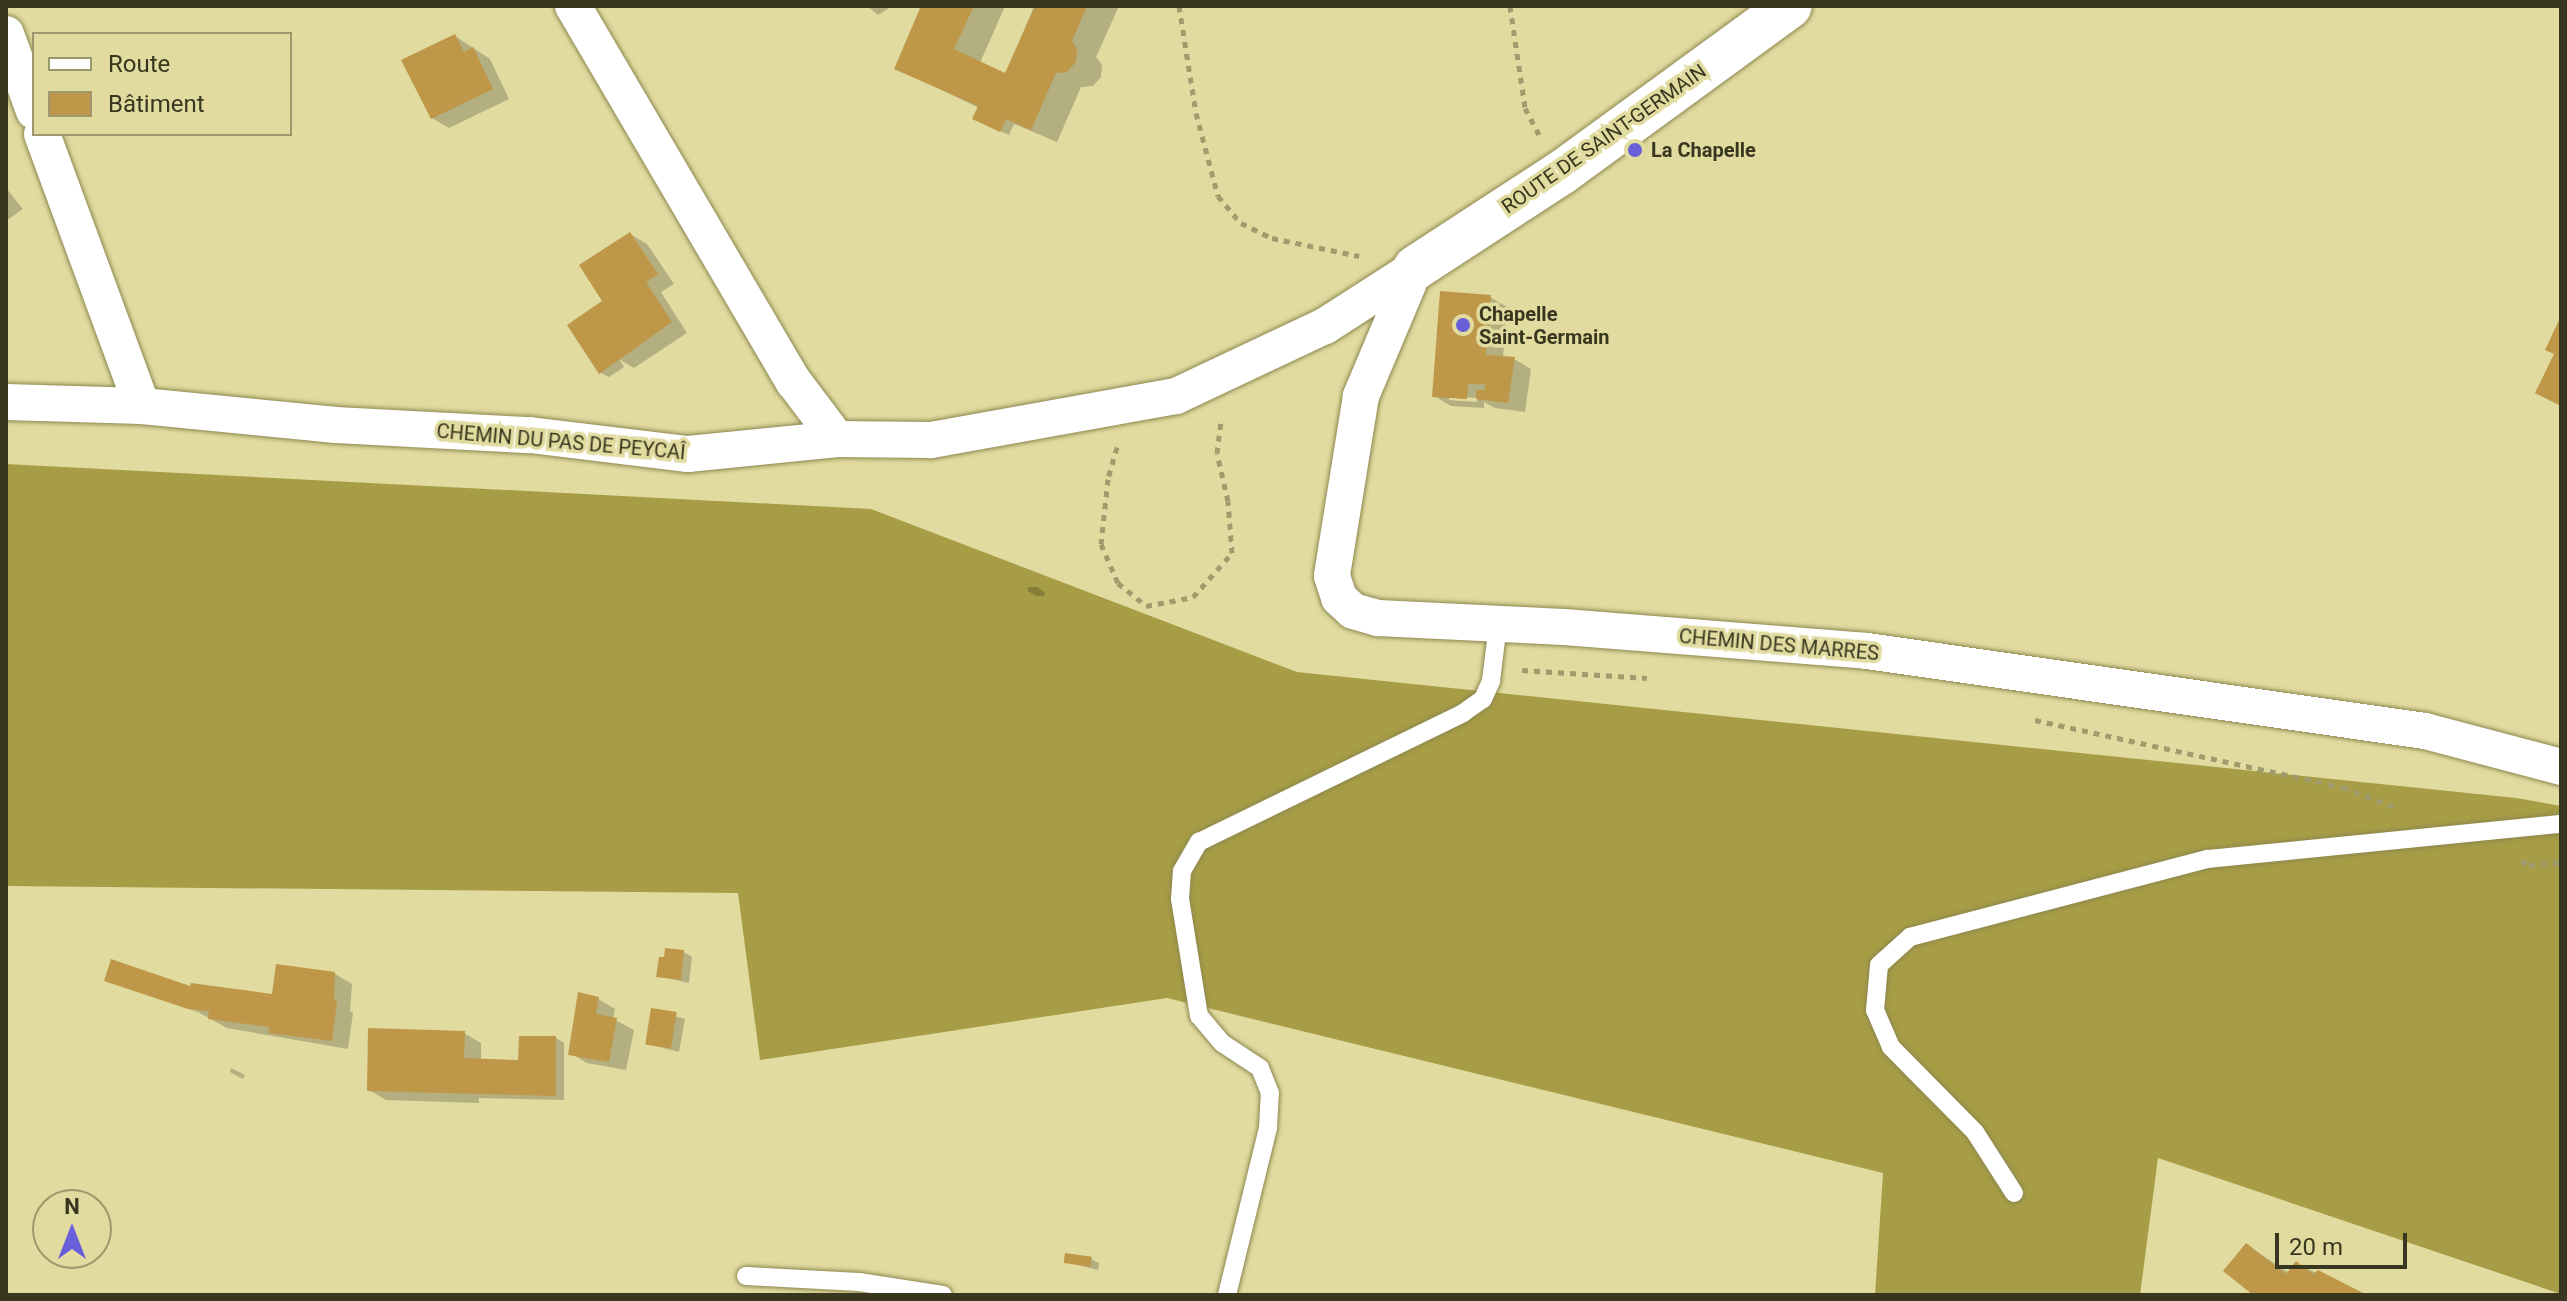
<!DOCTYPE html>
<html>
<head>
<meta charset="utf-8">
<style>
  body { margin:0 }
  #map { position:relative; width:2567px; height:1301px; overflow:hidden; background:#e1dba0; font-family:Roboto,sans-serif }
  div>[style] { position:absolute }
  .forest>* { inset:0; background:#a79d46 }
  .shadow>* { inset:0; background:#0003 }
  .building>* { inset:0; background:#bf9748; transform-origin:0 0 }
  .path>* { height:5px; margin-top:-2.5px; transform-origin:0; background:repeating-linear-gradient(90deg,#a09c6e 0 6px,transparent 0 12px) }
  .roads { filter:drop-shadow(0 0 2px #8d874f) drop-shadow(0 0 2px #8d874f) }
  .lane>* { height:18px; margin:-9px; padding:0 9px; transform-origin:9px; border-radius:9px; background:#fff }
  .street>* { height:36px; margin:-18px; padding:0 18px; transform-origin:18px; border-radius:18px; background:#fff }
  .secondary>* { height:44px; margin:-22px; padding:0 22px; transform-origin:22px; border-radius:22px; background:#fff }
  .dots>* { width:22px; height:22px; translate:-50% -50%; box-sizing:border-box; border:4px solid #e1dba0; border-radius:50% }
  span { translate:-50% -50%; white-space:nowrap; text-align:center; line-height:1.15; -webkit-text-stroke:7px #e1dba0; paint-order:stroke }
  .street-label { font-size:20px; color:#38361e }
  .poi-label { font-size:20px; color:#38361e; font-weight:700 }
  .left { translate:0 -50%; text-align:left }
  .frame { position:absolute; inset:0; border:8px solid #38361e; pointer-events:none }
  .legend { position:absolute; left:32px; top:32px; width:260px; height:104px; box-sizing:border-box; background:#e1dba0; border:2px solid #9d996c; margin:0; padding:10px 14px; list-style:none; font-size:24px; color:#38361e }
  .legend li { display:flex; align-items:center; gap:16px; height:40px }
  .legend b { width:40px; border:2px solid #9d996c }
  .north { position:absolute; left:32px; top:1189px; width:80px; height:80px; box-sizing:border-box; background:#e1dba0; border:2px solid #9d996c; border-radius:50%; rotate:0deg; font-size:22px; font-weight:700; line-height:32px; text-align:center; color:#38361e }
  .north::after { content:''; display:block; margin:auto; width:28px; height:36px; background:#695fd9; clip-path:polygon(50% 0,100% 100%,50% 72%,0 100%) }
  .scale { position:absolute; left:2275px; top:1233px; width:132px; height:36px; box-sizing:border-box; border:4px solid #38361e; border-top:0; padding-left:10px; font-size:24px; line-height:28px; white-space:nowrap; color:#38361e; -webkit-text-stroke:6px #e1dba0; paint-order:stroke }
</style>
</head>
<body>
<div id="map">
  <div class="forest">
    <i style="clip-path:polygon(6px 464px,871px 509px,1297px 672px,2516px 798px,2561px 806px,2561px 1294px,2158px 1158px,2140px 1295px,1875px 1295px,1883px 1173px,1167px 998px,760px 1060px,738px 893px,6px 886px)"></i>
  </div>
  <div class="shadow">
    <i style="clip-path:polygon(867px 6px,886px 6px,888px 9px,878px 15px)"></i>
    <i style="clip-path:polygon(923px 6px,1005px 6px,980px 63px,1006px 75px,1034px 6px,1119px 6px,1096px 57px,1102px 65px,1101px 77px,1093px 86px,1081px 87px,1057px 142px,1014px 124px,1009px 135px,982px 123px,979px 108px,896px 68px)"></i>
    <i style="clip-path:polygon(455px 36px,490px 59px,509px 99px,449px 128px,432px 118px)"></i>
    <i style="clip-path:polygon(6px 188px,23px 209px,6px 221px)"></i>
    <i style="clip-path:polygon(630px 234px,647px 244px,674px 284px,661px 292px,687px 333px,634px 368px,619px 359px,624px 367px,609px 377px,601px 373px)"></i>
    <i style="clip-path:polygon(evenodd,1490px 297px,1507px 307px,1503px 358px,1514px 359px,1531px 369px,1525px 412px,1495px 408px,1484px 402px,1484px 408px,1451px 406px,1434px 396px,1490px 297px,1449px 396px,1477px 398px,1477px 402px,1449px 400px,1449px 396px)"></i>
    <i style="clip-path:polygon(1028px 587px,1037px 587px,1045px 592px,1044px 596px,1036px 596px,1028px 591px)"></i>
    <i style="clip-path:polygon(684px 952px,692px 957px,689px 983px,658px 976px)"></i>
    <i style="clip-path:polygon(335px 974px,352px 984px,350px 1011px,353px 1013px,348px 1049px,227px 1028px,198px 1012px,106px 980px,274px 996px)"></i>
    <i style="clip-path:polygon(598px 999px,615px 1009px,613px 1019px,634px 1030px,626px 1070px,587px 1063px,570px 1053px)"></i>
    <i style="clip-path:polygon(652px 1010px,685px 1019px,679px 1052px,647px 1044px)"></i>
    <i style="clip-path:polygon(464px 1033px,481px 1043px,481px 1061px,519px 1062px,556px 1038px,564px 1043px,564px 1100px,479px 1098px,479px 1103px,386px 1100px,369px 1090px)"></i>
    <i style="clip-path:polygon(231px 1068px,245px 1075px,243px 1079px,230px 1072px)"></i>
    <i style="clip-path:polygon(2247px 1245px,2289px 1273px,2297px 1264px,2364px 1295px,2255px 1295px)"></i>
    <i style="clip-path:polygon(1091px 1259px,1099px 1263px,1098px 1270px,1066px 1262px)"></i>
  </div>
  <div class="building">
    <i style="clip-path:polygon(921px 6px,974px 6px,954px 49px,1005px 73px,1035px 6px,1087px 6px,1072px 41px,1077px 49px,1076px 62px,1067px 72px,1056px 73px,1031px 130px,1006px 119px,1000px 132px,972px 119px,978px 106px,894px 69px)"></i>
    <i style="clip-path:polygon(455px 34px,464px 52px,473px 47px,493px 89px,431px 119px,401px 60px)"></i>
    <i style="clip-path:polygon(630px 232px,658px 274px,646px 282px,672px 322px,599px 374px,567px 325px,602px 301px,579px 265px)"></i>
    <i style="clip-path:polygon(1440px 291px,1491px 295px,1486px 355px,1515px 357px,1508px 403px,1476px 399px,1476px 390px,1485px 390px,1485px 384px,1468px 384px,1467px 399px,1432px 397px)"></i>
    <i style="clip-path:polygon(2561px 316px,2561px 406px,2535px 393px,2554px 354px,2545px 350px)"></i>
    <i style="clip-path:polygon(665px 948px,684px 950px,681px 980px,656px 977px,659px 957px,664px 957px)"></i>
    <i style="clip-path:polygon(111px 959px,190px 986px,191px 983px,272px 994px,276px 964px,335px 972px,334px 1000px,337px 1001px,332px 1041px,268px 1033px,269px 1027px,208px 1019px,209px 1011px,188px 1009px,104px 981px)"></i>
    <i style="clip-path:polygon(578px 992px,599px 997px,596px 1014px,617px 1018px,609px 1062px,568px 1055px)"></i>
    <i style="left:651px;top:1008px;width:26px;height:37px;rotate:9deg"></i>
    <i style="clip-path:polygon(368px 1028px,465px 1031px,464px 1058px,518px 1060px,519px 1036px,556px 1036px,556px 1096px,367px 1091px)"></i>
    <i style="clip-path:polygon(2246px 1243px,2286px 1274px,2296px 1261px,2313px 1274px,2318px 1270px,2367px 1295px,2253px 1295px,2223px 1271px)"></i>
    <i style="left:1065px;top:1253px;width:27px;height:10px;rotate:8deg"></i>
  </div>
  <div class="path">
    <i style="left:1179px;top:6px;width:108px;rotate:81deg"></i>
    <i style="left:1196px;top:113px;width:86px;rotate:75.2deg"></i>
    <i style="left:1218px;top:196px;width:35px;rotate:50deg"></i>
    <i style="left:1241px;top:223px;width:34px;rotate:26deg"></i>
    <i style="left:1272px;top:238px;width:89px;rotate:11.7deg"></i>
    <i style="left:1510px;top:6px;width:103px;rotate:81.6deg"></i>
    <i style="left:1525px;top:108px;width:30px;rotate:62deg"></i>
    <i style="left:1117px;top:447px;width:33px;rotate:106deg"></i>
    <i style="left:1108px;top:479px;width:65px;rotate:96.1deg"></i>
    <i style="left:1101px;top:544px;width:43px;rotate:66.4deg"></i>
    <i style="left:1118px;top:583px;width:36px;rotate:39deg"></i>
    <i style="left:1146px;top:606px;width:48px;rotate:-10.8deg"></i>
    <i style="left:1193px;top:597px;width:59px;rotate:-48.4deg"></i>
    <i style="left:1232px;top:553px;width:52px;rotate:-94.4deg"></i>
    <i style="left:1228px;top:501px;width:49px;rotate:-102.9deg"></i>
    <i style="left:1217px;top:453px;width:33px;rotate:-83deg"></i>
    <i style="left:1522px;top:670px;width:125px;rotate:3.7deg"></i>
    <i style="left:2035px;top:720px;width:315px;rotate:12.3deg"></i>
    <i style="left:2343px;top:787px;width:55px;rotate:21.4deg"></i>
    <i style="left:2521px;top:861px;width:9px;rotate:27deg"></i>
    <i style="left:2529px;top:865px;width:32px;rotate:-5deg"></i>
  </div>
  <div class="roads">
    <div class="lane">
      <i style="left:2014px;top:1193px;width:72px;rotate:-122.6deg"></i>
      <i style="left:1975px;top:1132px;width:120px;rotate:-134.7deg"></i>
      <i style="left:1891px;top:1047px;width:40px;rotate:-113.4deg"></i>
      <i style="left:1875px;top:1010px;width:45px;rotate:-84.9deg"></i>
      <i style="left:1879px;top:965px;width:42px;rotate:-42.1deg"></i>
      <i style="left:1910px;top:937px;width:308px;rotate:-14.7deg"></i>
      <i style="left:2208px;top:859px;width:355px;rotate:-5.7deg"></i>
      <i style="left:746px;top:1276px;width:113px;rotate:3deg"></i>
      <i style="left:859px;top:1282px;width:85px;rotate:8.8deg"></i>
      <i style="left:1227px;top:1295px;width:172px;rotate:-76.2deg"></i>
      <i style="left:1268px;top:1128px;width:35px;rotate:-87deg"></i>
      <i style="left:1270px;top:1093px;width:27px;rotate:-112deg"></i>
      <i style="left:1260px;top:1068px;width:45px;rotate:-146.7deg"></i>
      <i style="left:1222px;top:1043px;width:35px;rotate:-130deg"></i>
      <i style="left:1199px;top:1016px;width:119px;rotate:-99.2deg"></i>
      <i style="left:1180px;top:899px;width:28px;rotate:-86deg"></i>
      <i style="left:1182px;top:871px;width:34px;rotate:-60deg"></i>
      <i style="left:1199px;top:842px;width:294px;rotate:-26deg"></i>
      <i style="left:1463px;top:713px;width:24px;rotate:-35deg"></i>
      <i style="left:1483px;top:699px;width:20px;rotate:-66deg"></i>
      <i style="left:1491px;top:681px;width:57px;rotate:-83deg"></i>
    </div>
    <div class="street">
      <i style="left:573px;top:6px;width:436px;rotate:59.6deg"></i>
      <i style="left:794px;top:382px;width:71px;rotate:53deg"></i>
      <i style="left:6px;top:34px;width:82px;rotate:70deg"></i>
      <i style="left:42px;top:134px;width:290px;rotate:69.8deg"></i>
      <i style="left:1415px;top:268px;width:139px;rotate:112.9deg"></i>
      <i style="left:1361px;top:396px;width:182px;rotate:99.2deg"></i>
      <i style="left:1332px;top:576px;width:23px;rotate:72deg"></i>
      <i style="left:1339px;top:598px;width:19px;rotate:43deg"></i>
      <i style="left:1353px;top:611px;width:26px;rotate:16deg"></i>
      <i style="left:1378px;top:618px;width:186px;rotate:2.8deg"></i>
      <i style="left:1564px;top:627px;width:304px;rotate:4.5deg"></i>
      <i style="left:1867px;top:651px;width:564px;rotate:8.16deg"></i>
      <i style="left:2425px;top:731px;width:141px;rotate:14.8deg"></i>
      <i style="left:6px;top:402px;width:136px;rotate:1.7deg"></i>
      <i style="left:142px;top:406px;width:195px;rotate:5.6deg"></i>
      <i style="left:336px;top:425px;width:194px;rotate:3deg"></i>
      <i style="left:530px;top:435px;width:159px;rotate:6.9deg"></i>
      <i style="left:688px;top:454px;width:150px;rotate:-5.7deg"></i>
      <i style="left:837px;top:439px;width:94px;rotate:0.6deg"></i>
      <i style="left:931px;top:440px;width:249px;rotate:-10.2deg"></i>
      <i style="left:1176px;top:396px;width:165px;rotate:-25.2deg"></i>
      <i style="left:1325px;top:326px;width:107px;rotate:-32.8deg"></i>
    </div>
    <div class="secondary">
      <i style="left:1415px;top:268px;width:174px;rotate:-33.1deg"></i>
      <i style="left:1561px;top:173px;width:283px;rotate:-36.1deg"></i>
    </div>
  </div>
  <div class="dots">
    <i style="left:1635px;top:150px;background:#695fd9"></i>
    <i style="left:1463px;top:325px;background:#695fd9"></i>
  </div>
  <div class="street-label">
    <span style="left:1604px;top:139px;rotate:-35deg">ROUTE DE SAINT-GERMAIN</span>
    <span style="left:561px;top:442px;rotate:5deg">CHEMIN DU PAS DE PEYCAÎ</span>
    <span style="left:1779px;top:645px;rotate:5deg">CHEMIN DES MARRES</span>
  </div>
  <div class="poi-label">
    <span class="left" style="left:1651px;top:150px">La Chapelle</span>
    <span class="left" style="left:1479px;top:326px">Chapelle<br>Saint-Germain</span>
  </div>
  <div class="frame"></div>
  <ul class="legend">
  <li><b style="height:10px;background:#fff"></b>Route</li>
  <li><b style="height:22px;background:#bf9748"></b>Bâtiment</li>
  </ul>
  <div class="north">N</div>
  <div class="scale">20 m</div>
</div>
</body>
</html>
